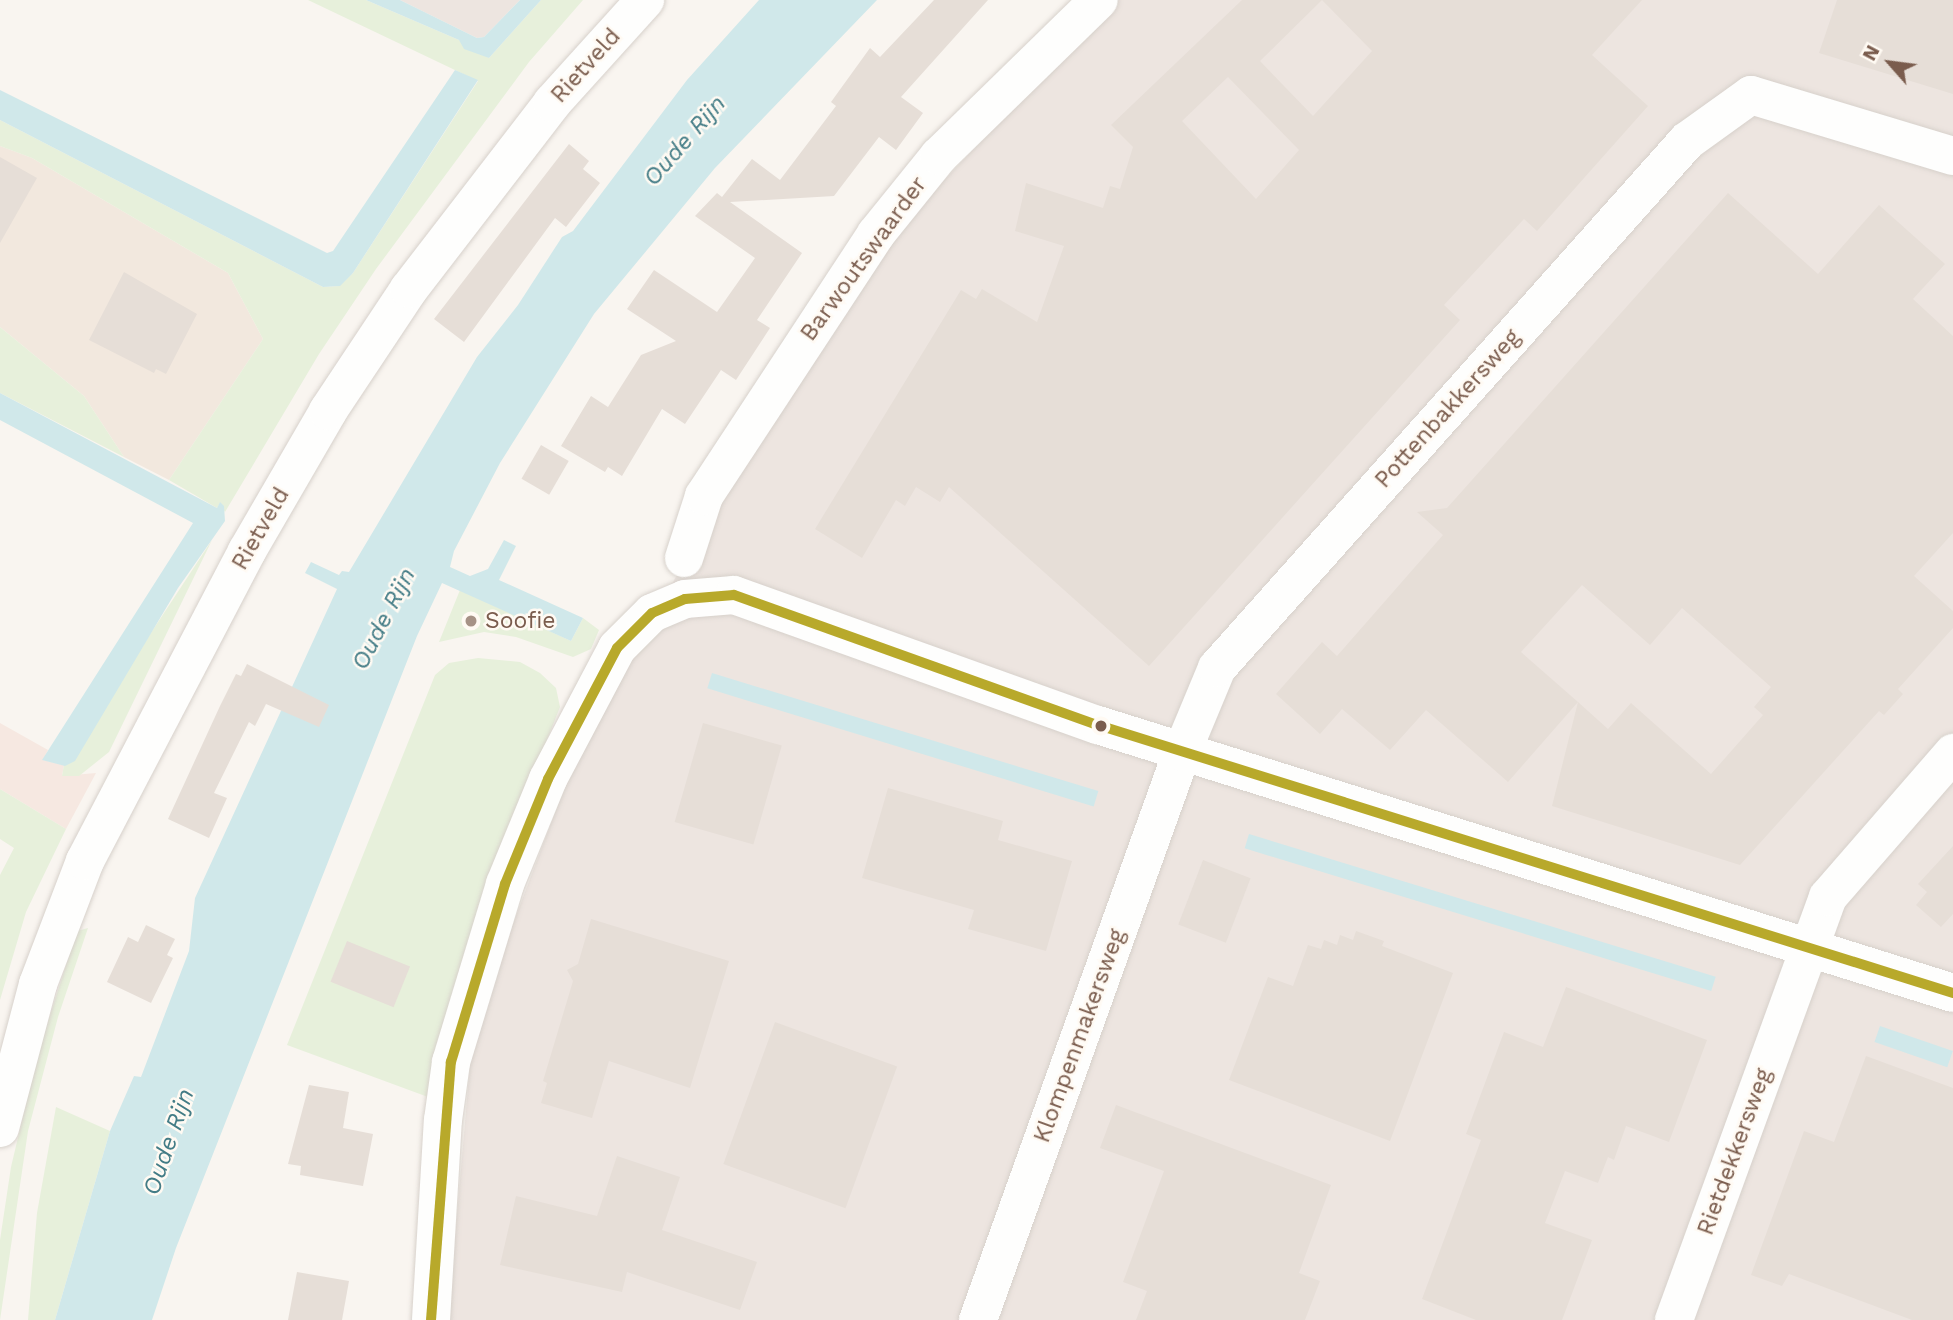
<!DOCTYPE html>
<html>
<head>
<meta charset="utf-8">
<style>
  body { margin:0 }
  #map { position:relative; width:1953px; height:1320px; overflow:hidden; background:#f9f5f0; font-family:"Work Sans",sans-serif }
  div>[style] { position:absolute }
  .residential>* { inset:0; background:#f2e8de }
  .commercial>* { inset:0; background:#f6e8e1 }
  .industrial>* { inset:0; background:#ede5e0 }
  .green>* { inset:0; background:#e7f0db }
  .water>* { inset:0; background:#d0e8ea; transform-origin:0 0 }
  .building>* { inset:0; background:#e6ded7; transform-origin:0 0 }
  .roads { filter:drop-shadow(0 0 2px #d7d1cb) drop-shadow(0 0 2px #d7d1cb) }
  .street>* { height:38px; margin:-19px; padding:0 19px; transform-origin:19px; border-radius:19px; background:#fefefd }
  .secondary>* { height:38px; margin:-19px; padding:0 19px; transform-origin:19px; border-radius:19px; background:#fefefd }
  .bus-1>* { height:10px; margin:-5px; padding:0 5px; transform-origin:5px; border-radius:5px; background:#b8a92b }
  .dots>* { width:19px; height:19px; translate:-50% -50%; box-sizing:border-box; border:4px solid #fffaf3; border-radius:50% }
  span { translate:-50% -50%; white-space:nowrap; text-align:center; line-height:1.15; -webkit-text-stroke:5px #fffaf3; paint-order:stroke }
  .street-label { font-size:23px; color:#7a5c4d }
  .poi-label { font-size:23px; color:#7a5c4d }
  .left { translate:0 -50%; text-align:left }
  .water-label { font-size:24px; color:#437c86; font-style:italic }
  .north { position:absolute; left:1855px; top:28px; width:70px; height:70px; -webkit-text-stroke:5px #fffaf3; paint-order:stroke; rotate:298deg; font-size:19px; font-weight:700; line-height:28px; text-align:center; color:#7a5c4d }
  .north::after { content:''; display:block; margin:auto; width:24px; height:32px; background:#7a5c4d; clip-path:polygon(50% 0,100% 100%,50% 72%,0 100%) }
</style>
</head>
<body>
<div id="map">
  <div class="residential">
    <i style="clip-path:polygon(0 146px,32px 158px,228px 273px,263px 339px,169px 480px,124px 457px,84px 396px,0 327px)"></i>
  </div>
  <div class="commercial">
    <i style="clip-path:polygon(0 723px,48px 750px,43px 760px,64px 765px,62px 776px,96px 773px,66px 829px,0 789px)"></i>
  </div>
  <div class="industrial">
    <i style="clip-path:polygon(400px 0,520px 0,484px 37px,477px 38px)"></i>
    <i style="clip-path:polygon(1118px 0,1953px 0,1953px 1320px,448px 1320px,473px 1030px,570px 773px,685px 560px,895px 231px)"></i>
  </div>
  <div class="green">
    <i style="clip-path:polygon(308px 0,366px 0,459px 40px,489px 58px,541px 0,583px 0,529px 62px,376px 269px,319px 354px,225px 512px,220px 503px,217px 508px,169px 480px,263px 339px,228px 273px,32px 158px,0 146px,0 120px,323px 287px,339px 286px,353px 273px,478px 81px)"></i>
    <i style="clip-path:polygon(0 327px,84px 396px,124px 457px,0 393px)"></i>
    <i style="clip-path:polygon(212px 540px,109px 752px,79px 776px,62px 776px,64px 765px)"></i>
    <i style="clip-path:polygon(460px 590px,571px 641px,583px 618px,599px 630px,591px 649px,573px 657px,516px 637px,484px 632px,439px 642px)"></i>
    <i style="clip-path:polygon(478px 658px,520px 662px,540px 673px,556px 688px,560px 707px,521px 805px,428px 1097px,287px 1045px,435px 675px,449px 663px)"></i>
    <i style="clip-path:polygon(0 789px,66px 829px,26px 912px,0 1000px,0 875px,14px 848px,0 839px)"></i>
    <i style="clip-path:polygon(88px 928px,58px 1017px,28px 1131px,0 1320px,0 1240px,11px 1167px,38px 1053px,77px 931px)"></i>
    <i style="clip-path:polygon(56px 1107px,110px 1131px,55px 1320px,28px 1320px,37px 1213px)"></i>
  </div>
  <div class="water">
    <i style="clip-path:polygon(366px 0,400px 0,477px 38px,484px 37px,520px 0,541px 0,489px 58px,464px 49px,459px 40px)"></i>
    <i style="clip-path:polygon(759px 0,877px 0,715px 168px,594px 314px,500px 463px,454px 551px,450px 567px,470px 576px,488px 569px,504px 540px,516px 546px,499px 580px,583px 618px,571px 641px,442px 583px,417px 636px,176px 1248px,152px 1320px,55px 1320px,110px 1131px,134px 1076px,141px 1077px,189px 951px,195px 898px,337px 589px,305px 573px,311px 562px,339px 575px,342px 571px,349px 572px,477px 357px,518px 305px,562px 237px,573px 231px,687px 80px)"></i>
    <i style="clip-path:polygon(455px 70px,478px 80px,353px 273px,340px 286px,323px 287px,0 120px,0 90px,327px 253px,333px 251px)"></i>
    <i style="clip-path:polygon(0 393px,217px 508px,220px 502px,224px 506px,225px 521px,178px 588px,75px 761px,65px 766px,42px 760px,193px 523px,0 420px)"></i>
    <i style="left:712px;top:673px;width:404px;height:16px;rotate:17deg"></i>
    <i style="left:1249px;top:834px;width:488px;height:15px;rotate:17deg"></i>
    <i style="left:1880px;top:1026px;width:77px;height:17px;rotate:19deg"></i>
  </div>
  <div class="building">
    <i style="clip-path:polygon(934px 0,988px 0,901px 97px,923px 113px,896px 150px,879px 137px,834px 196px,730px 202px,802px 253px,757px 320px,770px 328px,736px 380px,721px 370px,685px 424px,662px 409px,622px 476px,608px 467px,605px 472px,561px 446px,591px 396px,608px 407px,641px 355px,676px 341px,627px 309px,654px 270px,717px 312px,755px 258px,695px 216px,717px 193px,722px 197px,752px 159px,780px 180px,836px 106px,831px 102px,870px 48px,880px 57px)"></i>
    <i style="clip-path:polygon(evenodd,1242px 0,1322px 0,1260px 61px,1313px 116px,1372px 51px,1322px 0,1642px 0,1592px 55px,1648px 106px,1537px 231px,1524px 219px,1444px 305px,1460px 320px,1149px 666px,949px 487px,940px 502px,916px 487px,905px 506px,896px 500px,862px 558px,815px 529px,961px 290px,976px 299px,982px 289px,1037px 322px,1064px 246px,1015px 231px,1026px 183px,1103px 208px,1110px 186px,1120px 189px,1133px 147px,1111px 125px,1242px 0,1228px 77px,1299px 150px,1256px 199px,1182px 121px,1228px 77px)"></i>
    <i style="clip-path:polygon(1837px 0,1953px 0,1953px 94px,1819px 53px)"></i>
    <i style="clip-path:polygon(569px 144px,589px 161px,583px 169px,600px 183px,566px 227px,555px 218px,464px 342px,434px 319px)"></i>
    <i style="clip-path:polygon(0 157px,37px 178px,0 243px)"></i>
    <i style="clip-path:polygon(1728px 193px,1818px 274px,1879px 205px,1945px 264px,1913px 299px,1953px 336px,1953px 533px,1914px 576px,1953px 611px,1953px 628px,1898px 689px,1903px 694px,1884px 715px,1879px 711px,1740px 865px,1552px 806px,1578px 702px,1608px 729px,1631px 703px,1711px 774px,1763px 715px,1754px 707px,1771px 687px,1682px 608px,1650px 645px,1582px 585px,1521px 652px,1578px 702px,1508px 782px,1426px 710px,1390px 750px,1342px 709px,1320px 734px,1276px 694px,1322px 642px,1337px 656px,1443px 535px,1417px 512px,1447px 508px)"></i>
    <i style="clip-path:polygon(124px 272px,197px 314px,166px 374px,156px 369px,154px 373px,89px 340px)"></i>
    <i style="left:541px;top:445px;width:32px;height:39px;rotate:30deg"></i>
    <i style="clip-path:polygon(247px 664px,329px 705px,319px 727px,266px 704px,255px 726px,249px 722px,214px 793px,227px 798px,209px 838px,168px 819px,220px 706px,236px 674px,241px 676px)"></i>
    <i style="left:703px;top:723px;width:82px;height:103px;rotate:16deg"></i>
    <i style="clip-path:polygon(888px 788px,1003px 821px,998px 840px,1072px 861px,1046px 951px,968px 929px,974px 910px,862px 878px)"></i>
    <i style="clip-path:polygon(1953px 846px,1953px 914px,1941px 927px,1916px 905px,1927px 892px,1918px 884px)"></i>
    <i style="left:1203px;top:860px;width:51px;height:69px;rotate:21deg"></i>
    <i style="clip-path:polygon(591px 919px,729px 961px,690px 1088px,609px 1061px,592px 1118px,541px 1103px,547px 1083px,543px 1081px,573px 981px,567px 970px,578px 964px)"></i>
    <i style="clip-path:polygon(146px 925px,175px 939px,167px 955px,173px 958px,151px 1003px,107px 982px,128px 937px,138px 942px)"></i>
    <i style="clip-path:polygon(1356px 931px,1384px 941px,1382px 946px,1453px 973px,1390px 1141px,1229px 1080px,1268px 977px,1293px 986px,1308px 945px,1321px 949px,1324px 940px,1337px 945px,1340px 935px,1353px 940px)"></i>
    <i style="left:347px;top:941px;width:68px;height:44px;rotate:22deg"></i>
    <i style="clip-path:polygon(1566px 987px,1707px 1040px,1669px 1142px,1626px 1126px,1614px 1160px,1608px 1157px,1598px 1183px,1565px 1171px,1545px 1223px,1592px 1240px,1562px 1320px,1476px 1320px,1422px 1299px,1481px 1140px,1466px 1134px,1504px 1032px,1543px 1047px)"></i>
    <i style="left:775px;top:1022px;width:130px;height:151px;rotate:20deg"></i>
    <i style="clip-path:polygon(1866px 1056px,1953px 1088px,1953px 1320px,1912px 1320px,1789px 1274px,1782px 1286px,1751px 1275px,1804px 1131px,1834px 1142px)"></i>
    <i style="clip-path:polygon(309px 1085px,349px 1092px,343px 1128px,373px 1134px,363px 1186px,300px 1175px,301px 1166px,288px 1164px)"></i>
    <i style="clip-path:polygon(1116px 1105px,1331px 1185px,1299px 1273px,1320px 1281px,1305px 1320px,1136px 1320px,1147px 1291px,1123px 1282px,1164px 1171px,1100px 1148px)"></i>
    <i style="clip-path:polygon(617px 1156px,680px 1177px,662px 1230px,757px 1262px,740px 1310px,627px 1272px,622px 1292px,500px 1265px,516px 1196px,597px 1216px)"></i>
    <i style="clip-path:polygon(297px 1272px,349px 1281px,342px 1320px,288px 1320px)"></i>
  </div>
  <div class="roads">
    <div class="street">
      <i style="left:684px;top:558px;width:65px;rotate:-72.1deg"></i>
      <i style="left:704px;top:496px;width:313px;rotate:-56.7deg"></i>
      <i style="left:876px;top:234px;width:100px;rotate:-51.1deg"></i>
      <i style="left:939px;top:156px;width:223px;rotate:-44.3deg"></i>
      <i style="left:978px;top:1320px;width:604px;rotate:-70.24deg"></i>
      <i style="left:1182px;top:752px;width:91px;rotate:-67.4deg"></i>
      <i style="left:1217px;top:668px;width:706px;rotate:-48.27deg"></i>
      <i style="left:1687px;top:141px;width:79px;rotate:-35.7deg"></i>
      <i style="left:1751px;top:95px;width:211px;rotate:16.8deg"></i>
      <i style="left:1674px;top:1320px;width:450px;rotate:-70deg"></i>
      <i style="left:1828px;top:897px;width:191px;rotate:-49deg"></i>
    </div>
    <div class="secondary">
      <i style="left:0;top:1128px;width:149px;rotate:-75.2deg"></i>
      <i style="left:38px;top:984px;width:132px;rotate:-69.1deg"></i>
      <i style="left:85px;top:861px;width:350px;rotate:-62.4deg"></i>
      <i style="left:247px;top:551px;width:162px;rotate:-59.9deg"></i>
      <i style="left:328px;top:411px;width:146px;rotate:-56.4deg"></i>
      <i style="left:409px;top:289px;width:235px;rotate:-52.4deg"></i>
      <i style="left:552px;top:103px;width:139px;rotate:-47.9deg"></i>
      <i style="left:431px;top:1320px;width:200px;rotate:-86.6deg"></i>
      <i style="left:443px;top:1120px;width:59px;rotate:-82.1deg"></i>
      <i style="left:451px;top:1062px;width:186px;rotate:-73.1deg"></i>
      <i style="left:505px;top:884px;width:113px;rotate:-67.7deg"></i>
      <i style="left:548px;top:779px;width:148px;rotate:-62.2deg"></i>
      <i style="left:617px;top:648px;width:49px;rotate:-45deg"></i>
      <i style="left:652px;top:613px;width:36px;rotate:-23deg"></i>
      <i style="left:685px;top:599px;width:49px;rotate:-4.7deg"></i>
      <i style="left:734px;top:595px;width:387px;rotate:19.7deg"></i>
      <i style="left:1098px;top:725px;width:896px;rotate:17.4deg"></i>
    </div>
  </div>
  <div class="bus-1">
    <i style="left:431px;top:1320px;width:259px;rotate:-85.6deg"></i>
    <i style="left:451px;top:1062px;width:186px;rotate:-73.1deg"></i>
    <i style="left:505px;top:884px;width:113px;rotate:-67.7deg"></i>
    <i style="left:548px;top:779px;width:148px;rotate:-62.2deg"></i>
    <i style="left:617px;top:648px;width:49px;rotate:-45deg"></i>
    <i style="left:652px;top:613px;width:36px;rotate:-23deg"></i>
    <i style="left:685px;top:599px;width:49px;rotate:-4.7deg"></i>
    <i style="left:734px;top:595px;width:387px;rotate:19.7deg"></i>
    <i style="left:1098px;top:725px;width:896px;rotate:17.4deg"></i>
  </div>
  <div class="dots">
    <i style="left:471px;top:621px;background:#a69286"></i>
    <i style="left:1101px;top:726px;background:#7a5c4d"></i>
  </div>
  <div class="street-label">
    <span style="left:586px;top:66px;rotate:-48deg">Rietveld</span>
    <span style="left:864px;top:259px;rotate:-54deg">Barwoutswaarder</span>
    <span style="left:1448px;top:409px;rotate:-48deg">Pottenbakkersweg</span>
    <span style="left:261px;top:529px;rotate:-60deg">Rietveld</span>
    <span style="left:1080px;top:1036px;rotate:-70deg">Klompenmakersweg</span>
    <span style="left:1735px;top:1152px;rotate:-70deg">Rietdekkersweg</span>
  </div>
  <div class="poi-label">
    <span class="left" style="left:485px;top:621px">Soofie</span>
  </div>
  <div class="water-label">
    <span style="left:685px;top:141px;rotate:-49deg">Oude Rijn</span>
    <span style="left:384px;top:619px;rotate:-63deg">Oude Rijn</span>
    <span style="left:169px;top:1142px;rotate:-71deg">Oude Rijn</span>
  </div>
  <div class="north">N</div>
</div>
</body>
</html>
